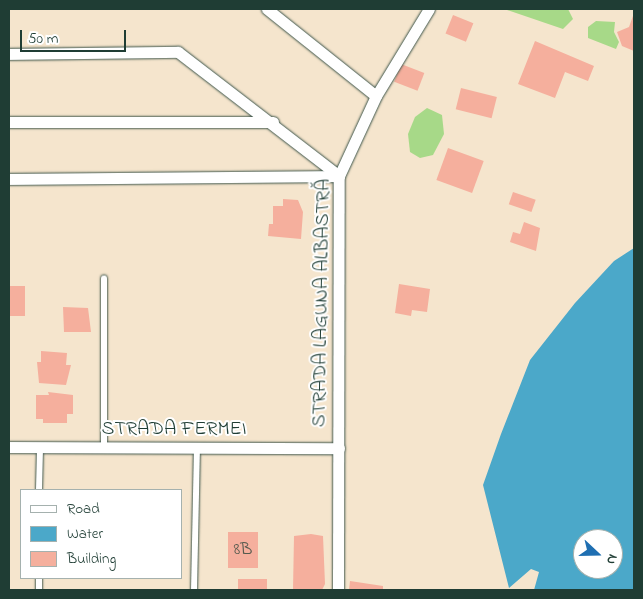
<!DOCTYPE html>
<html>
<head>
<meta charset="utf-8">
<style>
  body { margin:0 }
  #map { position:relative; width:643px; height:599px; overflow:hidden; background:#f5e5cd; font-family:"Indie Flower",sans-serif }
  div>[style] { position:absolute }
  .green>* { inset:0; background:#a7d988 }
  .water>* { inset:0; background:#4ba8c9 }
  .building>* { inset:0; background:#f5af9d; transform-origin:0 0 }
  .roads { filter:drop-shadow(0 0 1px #3f564b) drop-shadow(0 0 1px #3f564b) }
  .service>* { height:5.5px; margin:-2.75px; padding:0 2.75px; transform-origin:2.75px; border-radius:2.75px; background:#fff }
  .minor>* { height:11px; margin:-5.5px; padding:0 5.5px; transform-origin:5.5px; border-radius:5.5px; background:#fff }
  span { translate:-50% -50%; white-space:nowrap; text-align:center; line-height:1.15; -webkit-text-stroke:4px #fff; paint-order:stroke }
  .number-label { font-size:18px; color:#545a4e }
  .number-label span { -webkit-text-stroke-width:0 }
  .street-label { font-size:20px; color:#1f3d34 }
  .frame { position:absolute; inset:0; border:10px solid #1f3d34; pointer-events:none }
  .legend { position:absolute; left:20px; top:489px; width:162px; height:90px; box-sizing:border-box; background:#fff; border:1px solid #a5b1ae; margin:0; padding:6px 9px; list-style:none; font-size:15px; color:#1f3d34 }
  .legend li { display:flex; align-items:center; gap:10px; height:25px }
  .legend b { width:25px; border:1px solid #a5b1ae }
  .north { position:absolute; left:573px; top:529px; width:50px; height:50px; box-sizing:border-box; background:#fff; border:1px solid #a5b1ae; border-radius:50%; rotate:111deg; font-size:14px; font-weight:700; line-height:20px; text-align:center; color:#1f3d34 }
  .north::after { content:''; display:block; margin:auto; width:18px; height:22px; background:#1f6fb2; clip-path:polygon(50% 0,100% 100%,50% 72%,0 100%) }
  .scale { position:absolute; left:20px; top:30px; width:106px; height:22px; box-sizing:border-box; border:2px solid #1f3d34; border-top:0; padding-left:6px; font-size:15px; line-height:18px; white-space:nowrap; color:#1f3d34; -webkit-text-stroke:4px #fff; paint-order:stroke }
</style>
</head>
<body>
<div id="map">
  <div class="green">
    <i style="clip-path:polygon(504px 9px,568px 9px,573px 19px,563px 29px)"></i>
    <i style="clip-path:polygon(596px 21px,615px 22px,614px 32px,619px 42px,616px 49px,588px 38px,588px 27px)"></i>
    <i style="clip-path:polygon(427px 108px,442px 115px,444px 134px,433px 155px,420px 158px,410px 152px,408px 134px,415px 117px)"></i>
  </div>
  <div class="water">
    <i style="clip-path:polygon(evenodd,634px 248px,634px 590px,534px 590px,539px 572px,531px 569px,509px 588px,483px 485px,501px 434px,530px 360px,575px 303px,614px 261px,634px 248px,583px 539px,613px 539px,613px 569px,583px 569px,583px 539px)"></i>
  </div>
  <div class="building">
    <i style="clip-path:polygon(634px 13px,634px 51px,622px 46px,617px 32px,629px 27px)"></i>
    <i style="left:453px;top:15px;width:22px;height:20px;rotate:22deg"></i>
    <i style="clip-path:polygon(535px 41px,594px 66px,588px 81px,565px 72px,555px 98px,518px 84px)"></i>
    <i style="left:401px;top:64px;width:25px;height:19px;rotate:21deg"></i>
    <i style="left:461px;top:88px;width:37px;height:22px;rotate:14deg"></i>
    <i style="left:448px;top:148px;width:38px;height:34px;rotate:20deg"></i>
    <i style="left:513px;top:192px;width:24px;height:13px;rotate:19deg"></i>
    <i style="clip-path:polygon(283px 199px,298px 200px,303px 212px,301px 239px,268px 236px,269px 224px,273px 224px,273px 206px,283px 206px)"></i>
    <i style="clip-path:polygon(524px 222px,540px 228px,536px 251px,510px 242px,513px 232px,520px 234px)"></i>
    <i style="clip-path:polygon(399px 284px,430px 289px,427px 312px,412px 310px,411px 316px,395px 313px)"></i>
    <i style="left:25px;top:286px;width:30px;height:16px;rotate:90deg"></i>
    <i style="clip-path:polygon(63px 307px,88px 308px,91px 332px,64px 332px)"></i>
    <i style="clip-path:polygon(41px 351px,67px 353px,66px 365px,71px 365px,66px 385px,39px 383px,37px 362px,41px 362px)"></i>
    <i style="clip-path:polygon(48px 392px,73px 395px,73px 414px,67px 414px,67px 423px,43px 423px,43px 419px,36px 419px,36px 395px,49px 395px)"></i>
    <i style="left:228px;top:532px;width:30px;height:36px"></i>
    <i style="clip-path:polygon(311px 534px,323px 536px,325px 584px,322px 590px,293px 590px,294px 536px)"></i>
    <i style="left:238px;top:579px;width:29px;height:11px"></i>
    <i style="clip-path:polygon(350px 581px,383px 586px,383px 590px,349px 590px)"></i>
  </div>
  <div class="roads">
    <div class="service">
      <i style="left:104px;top:447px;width:168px;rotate:-90deg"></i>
      <i style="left:39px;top:490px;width:42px;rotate:-88.6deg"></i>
      <i style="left:39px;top:590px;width:12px;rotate:-90deg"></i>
      <i style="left:194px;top:590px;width:141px;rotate:-88.8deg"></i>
    </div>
    <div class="minor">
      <i style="left:267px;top:9px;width:139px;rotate:38.6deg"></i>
      <i style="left:9px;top:54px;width:169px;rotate:-0.7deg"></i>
      <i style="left:178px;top:52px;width:203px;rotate:37.6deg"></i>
      <i style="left:9px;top:122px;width:264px"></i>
      <i style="left:9px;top:179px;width:330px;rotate:-0.5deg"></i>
      <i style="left:9px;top:447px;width:330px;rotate:0.2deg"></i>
      <i style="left:338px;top:590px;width:414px;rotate:-89.9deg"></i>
      <i style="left:339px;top:176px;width:88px;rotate:-65.2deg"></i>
      <i style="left:376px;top:96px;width:102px;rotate:-58.7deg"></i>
    </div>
  </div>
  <div class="number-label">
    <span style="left:243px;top:550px">8B</span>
  </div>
  <div class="street-label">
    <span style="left:322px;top:303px;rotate:-89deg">STRADA LAGUNA ALBASTRĂ</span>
    <span style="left:174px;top:429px">STRADA FERMEI</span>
  </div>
  <div class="frame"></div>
  <ul class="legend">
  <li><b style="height:6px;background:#fff"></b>Road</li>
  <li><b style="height:14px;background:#4ba8c9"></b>Water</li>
  <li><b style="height:14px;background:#f5af9d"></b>Building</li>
  </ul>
  <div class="north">N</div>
  <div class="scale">50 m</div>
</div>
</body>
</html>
